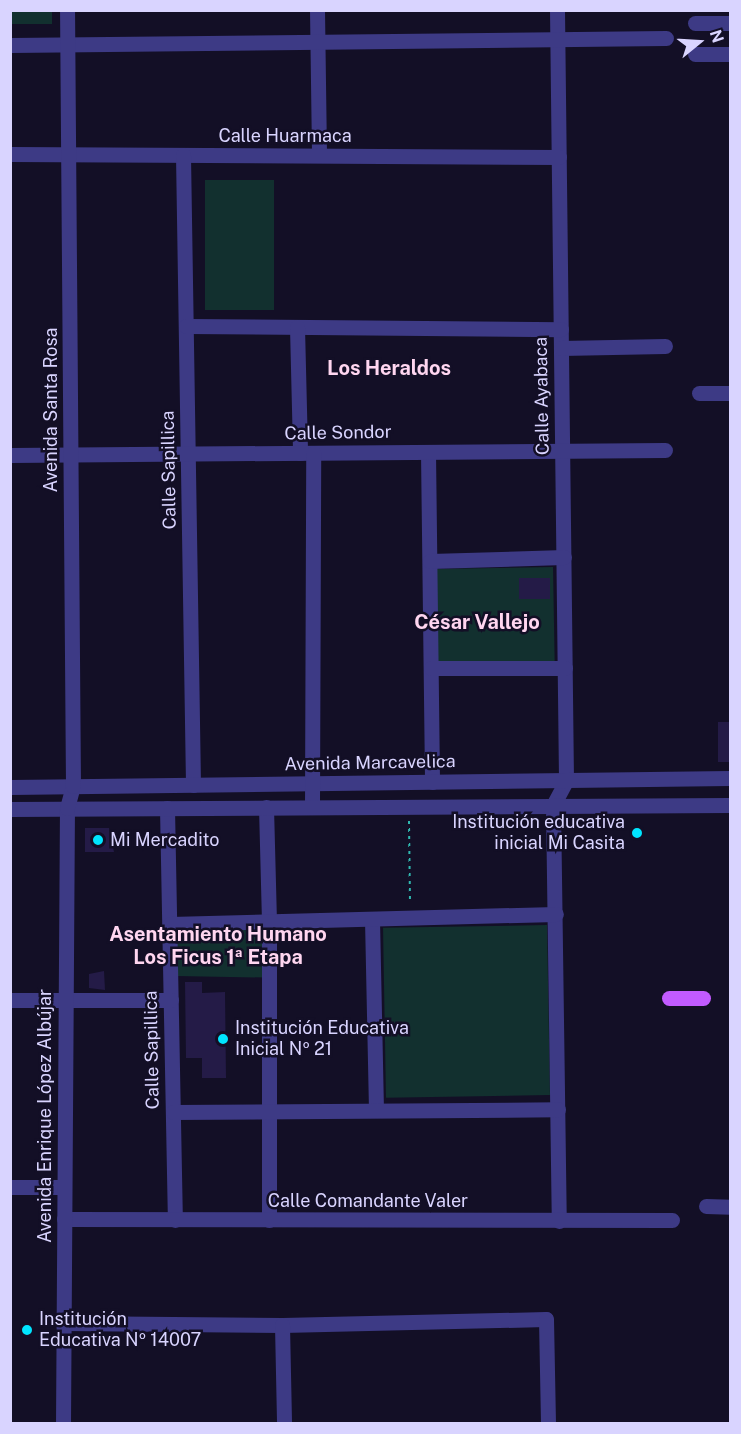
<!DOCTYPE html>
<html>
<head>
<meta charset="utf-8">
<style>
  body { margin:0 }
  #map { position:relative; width:741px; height:1434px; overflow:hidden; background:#130f26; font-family:"Public Sans",sans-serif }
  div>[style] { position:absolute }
  .green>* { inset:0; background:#12302f; transform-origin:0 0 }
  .building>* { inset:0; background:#241b47; transform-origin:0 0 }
  .path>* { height:2px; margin-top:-1px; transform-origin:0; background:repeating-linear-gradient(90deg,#2fb8b0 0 3px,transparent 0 7.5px) }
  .minor>* { height:15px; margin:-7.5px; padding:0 7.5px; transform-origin:7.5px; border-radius:7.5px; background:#3d3a85 }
  .major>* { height:15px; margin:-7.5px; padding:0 7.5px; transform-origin:7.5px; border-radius:7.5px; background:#c25bff }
  .dots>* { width:16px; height:16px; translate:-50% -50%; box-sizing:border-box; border:3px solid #130f26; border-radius:50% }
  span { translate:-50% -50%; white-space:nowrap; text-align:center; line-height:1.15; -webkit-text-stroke:5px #130f26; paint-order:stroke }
  .street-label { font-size:18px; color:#d9d4ff }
  .poi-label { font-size:18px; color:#d9d4ff }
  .right { translate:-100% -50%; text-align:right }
  .left { translate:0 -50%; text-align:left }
  .neighbourhood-label { font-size:20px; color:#ffd6f0; font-weight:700 }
  .frame { position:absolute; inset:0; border:12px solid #d9d4ff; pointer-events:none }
  .north { position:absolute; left:669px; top:12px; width:60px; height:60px; -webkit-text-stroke:4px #130f26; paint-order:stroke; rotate:72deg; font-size:16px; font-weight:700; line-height:24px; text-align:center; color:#d9d4ff }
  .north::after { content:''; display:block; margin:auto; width:21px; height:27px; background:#d9d4ff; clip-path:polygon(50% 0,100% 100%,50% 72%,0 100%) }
</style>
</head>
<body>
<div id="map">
  <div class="green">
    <i style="left:10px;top:11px;width:42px;height:13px"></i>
    <i style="left:205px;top:180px;width:69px;height:130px"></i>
    <i style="left:553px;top:567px;width:95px;height:119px;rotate:89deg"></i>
    <i style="left:177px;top:922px;width:91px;height:54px;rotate:1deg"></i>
    <i style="left:547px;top:925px;width:170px;height:164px;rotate:89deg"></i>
  </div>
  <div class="building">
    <i style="left:519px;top:578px;width:31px;height:21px"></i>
    <i style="left:730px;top:722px;width:40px;height:12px;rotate:90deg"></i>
    <i style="clip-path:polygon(85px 828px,109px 828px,114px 852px,85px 852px)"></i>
    <i style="clip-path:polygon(104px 971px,105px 990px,89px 988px,89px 974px)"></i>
    <i style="clip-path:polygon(185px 982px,202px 982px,202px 993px,225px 992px,226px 1078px,202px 1078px,202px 1058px,186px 1058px)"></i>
  </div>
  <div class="path">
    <i style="left:409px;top:821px;width:81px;rotate:89.3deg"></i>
  </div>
  <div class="minor">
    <i style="left:317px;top:10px;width:145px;rotate:89.2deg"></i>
    <i style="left:557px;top:10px;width:771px;rotate:89.33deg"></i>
    <i style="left:566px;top:781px;width:27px;rotate:118deg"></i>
    <i style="left:553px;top:805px;width:416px;rotate:89.2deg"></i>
    <i style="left:695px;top:23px;width:35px"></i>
    <i style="left:10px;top:45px;width:656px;rotate:-0.61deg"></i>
    <i style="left:695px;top:54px;width:35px"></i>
    <i style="left:10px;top:154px;width:549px;rotate:0.31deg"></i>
    <i style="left:183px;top:155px;width:630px;rotate:89.09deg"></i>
    <i style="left:186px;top:326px;width:375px;rotate:0.5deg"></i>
    <i style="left:297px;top:327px;width:126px;rotate:88.6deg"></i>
    <i style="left:561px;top:348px;width:104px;rotate:-1.1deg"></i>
    <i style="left:699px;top:393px;width:31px"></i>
    <i style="left:428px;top:452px;width:330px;rotate:89.3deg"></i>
    <i style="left:10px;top:455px;width:655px;rotate:-0.44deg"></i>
    <i style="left:430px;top:561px;width:134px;rotate:-1.7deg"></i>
    <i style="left:431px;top:668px;width:134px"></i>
    <i style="left:10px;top:787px;width:720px;rotate:-0.72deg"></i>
    <i style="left:266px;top:807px;width:114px;rotate:88.5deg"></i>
    <i style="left:269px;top:921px;width:299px;rotate:90deg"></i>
    <i style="left:312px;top:807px;width:354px;rotate:-89.8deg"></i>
    <i style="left:167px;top:808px;width:412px;rotate:88.9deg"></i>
    <i style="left:10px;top:809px;width:720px;rotate:-0.32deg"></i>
    <i style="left:372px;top:919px;width:191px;rotate:88.8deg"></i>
    <i style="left:170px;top:924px;width:386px;rotate:-1.5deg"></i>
    <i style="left:10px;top:1000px;width:161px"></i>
    <i style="left:173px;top:1112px;width:385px;rotate:-0.4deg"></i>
    <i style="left:10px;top:1187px;width:54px"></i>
    <i style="left:706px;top:1206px;width:24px;rotate:2deg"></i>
    <i style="left:64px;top:1219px;width:608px;rotate:0.09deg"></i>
    <i style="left:63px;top:1323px;width:219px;rotate:0.5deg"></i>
    <i style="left:282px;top:1325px;width:264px;rotate:-1.3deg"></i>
    <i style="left:546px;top:1319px;width:105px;rotate:88.9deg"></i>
    <i style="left:282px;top:1325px;width:99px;rotate:88.8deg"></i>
    <i style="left:63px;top:1424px;width:616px;rotate:-89.63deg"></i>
    <i style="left:67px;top:808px;width:23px;rotate:-75deg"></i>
    <i style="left:73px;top:786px;width:776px;rotate:-90.44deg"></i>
  </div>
  <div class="major">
    <i style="left:669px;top:998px;width:34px"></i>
  </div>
  <div class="dots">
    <i style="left:637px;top:833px;background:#00e5ff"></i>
    <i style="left:98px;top:840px;background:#00e5ff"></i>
    <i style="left:223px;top:1039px;background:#00e5ff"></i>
    <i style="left:27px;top:1330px;background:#00e5ff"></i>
  </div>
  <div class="street-label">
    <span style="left:285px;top:136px">Calle Huarmaca</span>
    <span style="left:542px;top:396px;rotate:-91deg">Calle Ayabaca</span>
    <span style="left:51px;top:410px;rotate:-90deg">Avenida Santa Rosa</span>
    <span style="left:338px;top:433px;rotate:-1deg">Calle Sondor</span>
    <span style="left:169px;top:470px;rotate:-91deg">Calle Sapillica</span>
    <span style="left:370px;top:763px;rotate:-1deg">Avenida Marcavelica</span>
    <span style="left:152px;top:1050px;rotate:-91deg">Calle Sapillica</span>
    <span style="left:45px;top:1116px;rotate:-90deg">Avenida Enrique López Albújar</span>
    <span style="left:368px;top:1201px">Calle Comandante Valer</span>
  </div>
  <div class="poi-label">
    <span class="right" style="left:625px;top:833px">Institución educativa<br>inicial Mi Casita</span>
    <span class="left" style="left:110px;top:840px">Mi Mercadito</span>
    <span class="left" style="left:235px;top:1039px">Institución Educativa<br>Inicial Nº 21</span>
    <span class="left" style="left:39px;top:1330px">Institución<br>Educativa Nº 14007</span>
  </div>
  <div class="neighbourhood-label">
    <span style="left:389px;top:368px">Los Heraldos</span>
    <span style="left:477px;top:622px">César Vallejo</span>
    <span style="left:218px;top:946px">Asentamiento Humano<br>Los Ficus 1ª Etapa</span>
  </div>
  <div class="frame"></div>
  <div class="north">N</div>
</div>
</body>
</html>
